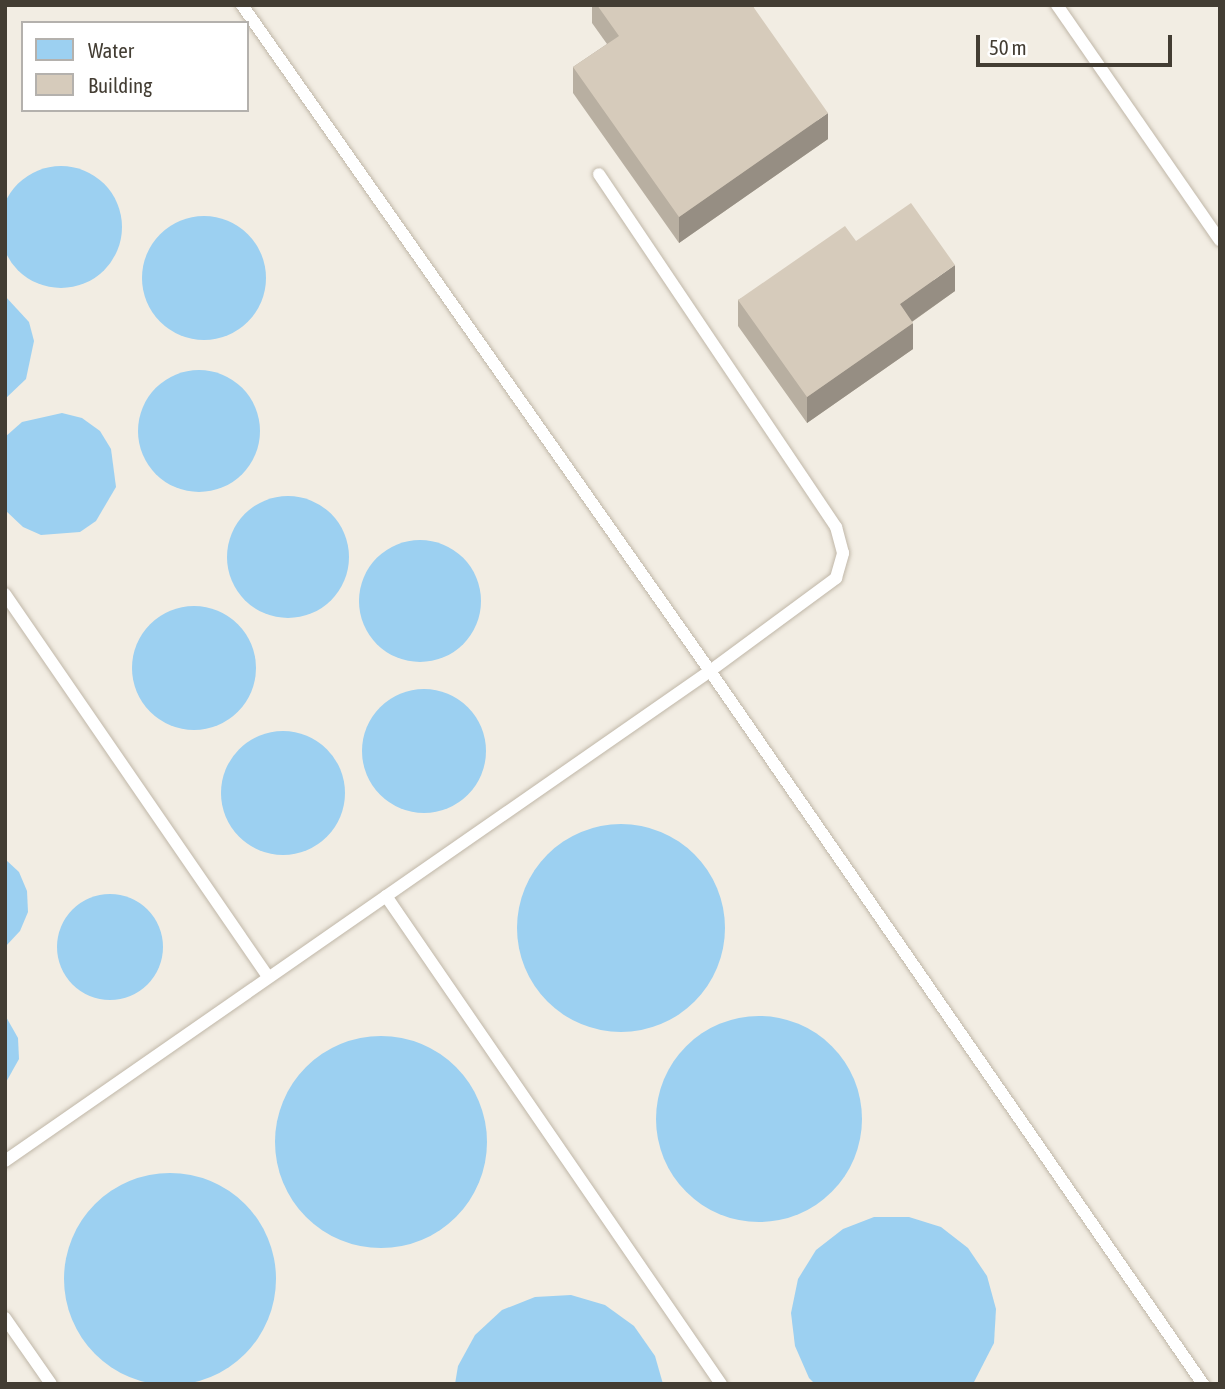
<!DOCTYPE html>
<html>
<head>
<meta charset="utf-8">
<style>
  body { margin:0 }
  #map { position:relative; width:1225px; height:1389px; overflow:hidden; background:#f2ede3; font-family:"Asap Condensed",sans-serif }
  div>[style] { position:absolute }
  .water>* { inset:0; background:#9cd0f1 }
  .round { border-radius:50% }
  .roads { filter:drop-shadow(0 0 2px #c0b7a8) drop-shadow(0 0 2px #c0b7a8) }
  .lane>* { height:12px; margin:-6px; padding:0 6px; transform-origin:6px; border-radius:6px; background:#fff }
  .wall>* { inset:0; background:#b8afa1 }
  .shaded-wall>* { inset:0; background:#968e83 }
  .building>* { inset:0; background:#d6cbbb }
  span { translate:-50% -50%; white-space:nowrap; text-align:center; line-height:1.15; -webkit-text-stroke:7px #fff; paint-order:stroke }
  .frame { position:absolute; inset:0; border:7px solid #433d33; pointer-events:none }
  .legend { position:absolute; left:21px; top:21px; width:228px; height:91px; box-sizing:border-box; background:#fff; border:2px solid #b4b1ad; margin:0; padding:9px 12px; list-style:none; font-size:21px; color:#433d33 }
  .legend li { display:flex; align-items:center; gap:14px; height:35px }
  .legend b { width:35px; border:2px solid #b4b1ad }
  .scale { position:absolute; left:976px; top:35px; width:196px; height:32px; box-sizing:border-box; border:4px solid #433d33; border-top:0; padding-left:9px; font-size:21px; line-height:24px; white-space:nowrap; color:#433d33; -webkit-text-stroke:5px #fff; paint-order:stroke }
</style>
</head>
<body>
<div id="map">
  <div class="water">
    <i class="round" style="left:0;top:166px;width:122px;height:122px"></i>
    <i class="round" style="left:142px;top:216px;width:124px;height:124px"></i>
    <i style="clip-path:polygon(5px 296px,29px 322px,34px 341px,26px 379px,5px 399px)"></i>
    <i class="round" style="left:138px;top:370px;width:122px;height:122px"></i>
    <i style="clip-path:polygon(62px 413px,82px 418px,100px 431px,111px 449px,116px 487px,96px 521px,80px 532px,41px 535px,23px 527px,5px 510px,5px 437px,22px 422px)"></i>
    <i class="round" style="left:227px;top:496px;width:122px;height:122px"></i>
    <i class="round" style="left:359px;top:540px;width:122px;height:122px"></i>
    <i class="round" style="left:132px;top:606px;width:124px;height:124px"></i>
    <i class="round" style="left:362px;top:689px;width:124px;height:124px"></i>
    <i class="round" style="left:221px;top:731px;width:124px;height:124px"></i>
    <i class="round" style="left:517px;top:824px;width:208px;height:208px"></i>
    <i style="clip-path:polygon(5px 859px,19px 872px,27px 891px,28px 912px,20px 931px,5px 947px)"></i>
    <i class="round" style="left:57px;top:894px;width:106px;height:106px"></i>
    <i style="clip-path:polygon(5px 1015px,18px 1038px,19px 1059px,5px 1084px)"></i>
    <i class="round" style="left:656px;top:1016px;width:206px;height:206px"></i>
    <i class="round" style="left:275px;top:1036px;width:212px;height:212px"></i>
    <i class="round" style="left:64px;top:1173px;width:212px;height:212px"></i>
    <i style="clip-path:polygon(874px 1217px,909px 1217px,941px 1227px,968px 1248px,987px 1276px,996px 1309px,994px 1343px,973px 1384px,815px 1384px,809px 1378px,795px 1346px,791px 1313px,798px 1279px,816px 1250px,843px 1229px)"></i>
    <i style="clip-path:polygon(571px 1295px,605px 1305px,634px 1326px,655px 1356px,663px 1384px,455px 1384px,458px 1366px,475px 1335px,502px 1310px,535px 1297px)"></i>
  </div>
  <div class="roads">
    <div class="lane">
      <i style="left:242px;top:5px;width:814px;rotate:54.9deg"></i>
      <i style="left:710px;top:671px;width:867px;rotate:55.34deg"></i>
      <i style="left:1057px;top:5px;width:286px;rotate:55.3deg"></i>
      <i style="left:5px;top:594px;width:464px;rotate:55.5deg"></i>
      <i style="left:386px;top:896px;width:592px;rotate:55.53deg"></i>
      <i style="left:5px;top:1161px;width:859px;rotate:-34.8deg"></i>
      <i style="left:710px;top:671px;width:157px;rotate:-36.4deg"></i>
      <i style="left:836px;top:578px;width:26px;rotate:-74deg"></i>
      <i style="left:843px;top:553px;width:27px;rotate:-105deg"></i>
      <i style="left:836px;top:527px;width:425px;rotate:-123.9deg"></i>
      <i style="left:5px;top:1318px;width:80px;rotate:55.1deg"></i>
    </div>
  </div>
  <div class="wall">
    <i style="clip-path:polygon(592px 5px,752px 5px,828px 139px,679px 243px,573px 93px,573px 67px,607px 44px,592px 23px)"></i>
    <i style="clip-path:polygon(856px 241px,955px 291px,912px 322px,913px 349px,807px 423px,738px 326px,738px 300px)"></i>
  </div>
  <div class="shaded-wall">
    <i style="clip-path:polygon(828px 113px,828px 139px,679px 243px,679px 217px)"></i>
    <i style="clip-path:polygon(955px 265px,955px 291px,900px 330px,900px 304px)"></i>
    <i style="clip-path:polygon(913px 323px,913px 349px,807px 423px,807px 397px)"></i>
  </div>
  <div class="building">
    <i style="clip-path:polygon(597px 5px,752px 5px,828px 113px,679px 217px,573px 67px,619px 36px)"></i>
    <i style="clip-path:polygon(911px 203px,955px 265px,900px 304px,913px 323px,807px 397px,738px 300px,845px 226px,856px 241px)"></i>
  </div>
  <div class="frame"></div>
  <ul class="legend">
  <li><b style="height:19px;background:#9cd0f1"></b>Water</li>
  <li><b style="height:19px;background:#d6cbbb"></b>Building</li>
  </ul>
  <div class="scale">50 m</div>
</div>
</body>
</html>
